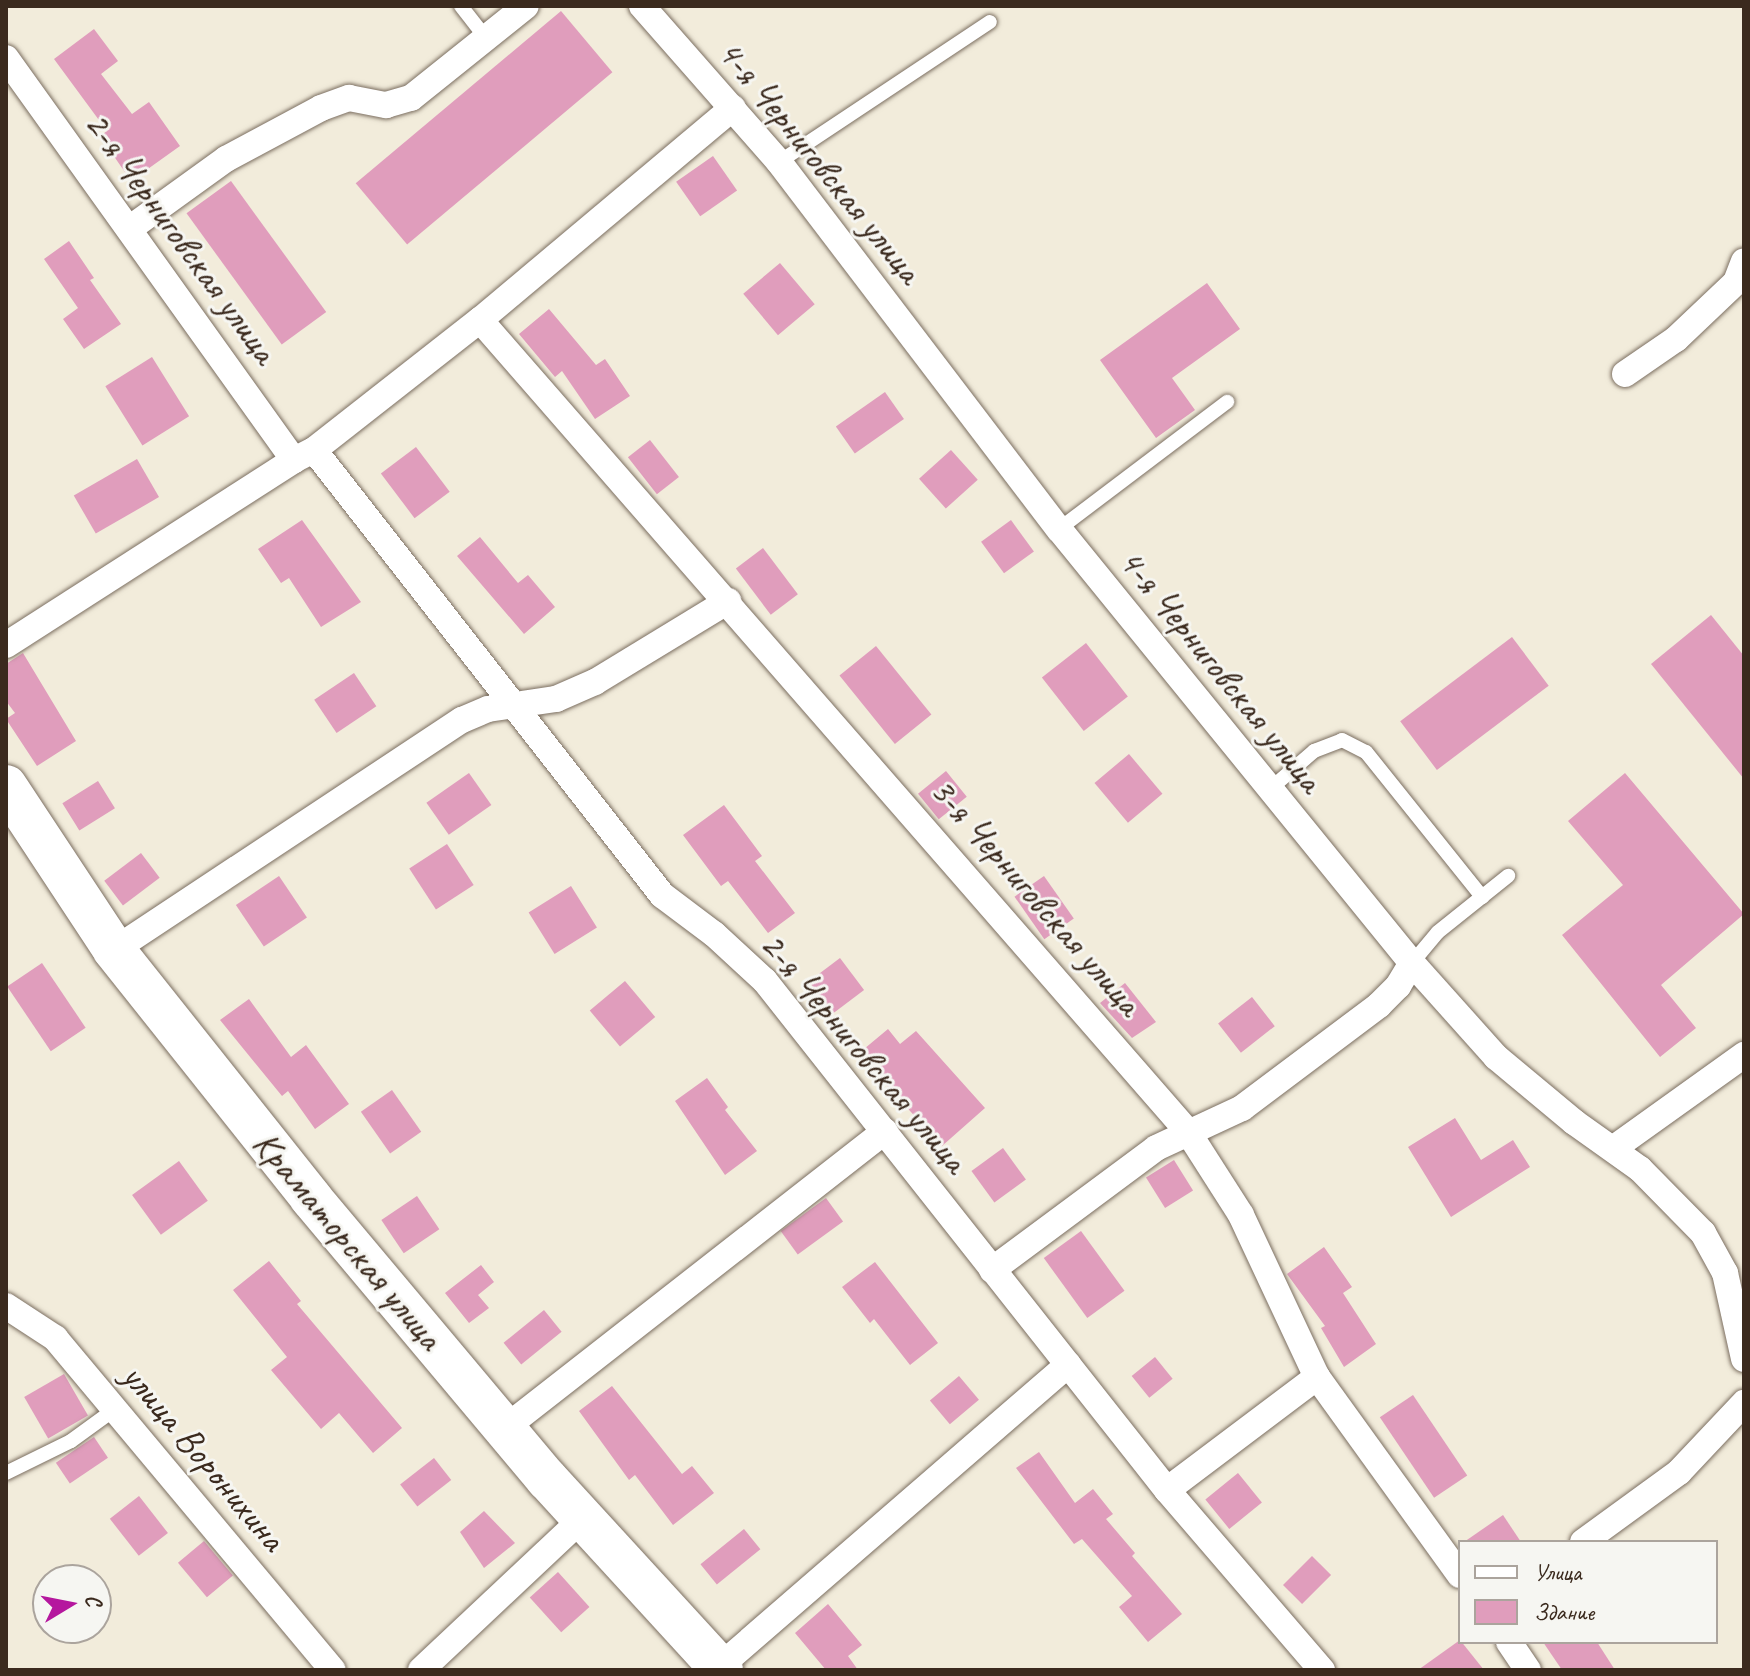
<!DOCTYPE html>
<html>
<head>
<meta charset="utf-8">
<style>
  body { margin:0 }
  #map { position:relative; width:1750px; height:1676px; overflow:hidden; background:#f2ecdb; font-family:Caveat,sans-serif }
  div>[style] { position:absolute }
  .building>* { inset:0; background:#e09dbc; transform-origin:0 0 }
  .roads { filter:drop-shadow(0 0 2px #7b6e60) drop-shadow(0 0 2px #7b6e60) }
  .lane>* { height:14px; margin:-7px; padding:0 7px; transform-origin:7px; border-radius:7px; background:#fff }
  .street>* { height:26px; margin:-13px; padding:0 13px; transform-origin:13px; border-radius:13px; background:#fff }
  .primary>* { height:42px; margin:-21px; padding:0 21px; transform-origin:21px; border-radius:21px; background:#fff }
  span { translate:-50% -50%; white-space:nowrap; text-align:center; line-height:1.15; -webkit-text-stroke:6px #f6f6f2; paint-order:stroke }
  .street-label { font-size:38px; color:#3b2a1e }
  .frame { position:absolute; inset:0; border:8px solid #3b2a1e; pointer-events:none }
  .legend { position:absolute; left:1458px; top:1540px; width:260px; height:104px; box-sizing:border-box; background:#f6f6f2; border:2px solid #aba49d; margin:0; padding:10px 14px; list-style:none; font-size:24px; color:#3b2a1e }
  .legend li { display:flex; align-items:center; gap:16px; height:40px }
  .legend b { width:40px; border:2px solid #aba49d }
  .north { position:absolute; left:32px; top:1564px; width:80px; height:80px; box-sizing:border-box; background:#f6f6f2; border:2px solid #aba49d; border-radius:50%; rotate:80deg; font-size:22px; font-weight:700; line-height:32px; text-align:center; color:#3b2a1e }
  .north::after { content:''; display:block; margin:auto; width:28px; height:36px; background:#b5179e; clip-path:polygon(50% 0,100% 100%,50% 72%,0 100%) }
</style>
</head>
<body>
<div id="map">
  <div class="building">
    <i style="left:561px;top:11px;width:80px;height:268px;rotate:50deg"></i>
    <i style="clip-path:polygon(94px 29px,118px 61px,101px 74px,132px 114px,149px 102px,180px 146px,131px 181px,100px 136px,107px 131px,54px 59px)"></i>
    <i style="left:713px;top:156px;width:42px;height:45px;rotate:55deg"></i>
    <i style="left:231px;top:181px;width:162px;height:55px;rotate:54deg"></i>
    <i style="clip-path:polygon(69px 241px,94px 278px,90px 280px,121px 324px,84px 349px,63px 319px,78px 308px,44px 259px)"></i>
    <i style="left:780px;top:263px;width:54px;height:48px;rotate:50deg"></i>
    <i style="clip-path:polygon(1207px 283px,1240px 329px,1172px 378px,1195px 410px,1156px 438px,1100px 360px)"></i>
    <i style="clip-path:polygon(549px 309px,596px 365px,605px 359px,630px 396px,595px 419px,562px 371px,555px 377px,519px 334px)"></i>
    <i style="left:152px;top:357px;width:70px;height:55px;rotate:58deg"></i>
    <i style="left:885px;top:392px;width:33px;height:60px;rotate:55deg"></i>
    <i style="left:650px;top:440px;width:47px;height:28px;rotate:52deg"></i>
    <i style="left:416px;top:447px;width:56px;height:44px;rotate:53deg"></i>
    <i style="left:951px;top:450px;width:40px;height:43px;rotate:48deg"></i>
    <i style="left:137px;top:459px;width:44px;height:73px;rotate:60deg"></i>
    <i style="clip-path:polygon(302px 520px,361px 602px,321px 627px,289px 578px,281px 583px,258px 549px)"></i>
    <i style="left:1011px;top:520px;width:39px;height:37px;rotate:54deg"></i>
    <i style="clip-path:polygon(480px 537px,518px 583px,528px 575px,555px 607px,524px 634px,457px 556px)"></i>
    <i style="left:763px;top:548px;width:58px;height:34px;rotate:53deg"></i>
    <i style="clip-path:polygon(1711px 615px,1744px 656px,1744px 779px,1651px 664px)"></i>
    <i style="left:1512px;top:637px;width:61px;height:140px;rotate:53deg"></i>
    <i style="left:1086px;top:643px;width:68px;height:56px;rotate:52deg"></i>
    <i style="left:876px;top:646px;width:88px;height:47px;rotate:51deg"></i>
    <i style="clip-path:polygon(23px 653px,76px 741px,37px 766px,6px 719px,15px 713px,6px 701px,6px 664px)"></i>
    <i style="left:354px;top:673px;width:40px;height:48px;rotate:56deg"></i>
    <i style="left:1129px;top:754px;width:52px;height:45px;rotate:50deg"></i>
    <i style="left:946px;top:771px;width:33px;height:36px;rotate:51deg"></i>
    <i style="left:469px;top:773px;width:39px;height:52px;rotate:55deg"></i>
    <i style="clip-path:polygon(1625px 773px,1744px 914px,1661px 985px,1696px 1028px,1660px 1057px,1562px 935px,1623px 885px,1568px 821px)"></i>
    <i style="left:98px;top:781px;width:32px;height:42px;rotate:58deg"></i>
    <i style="clip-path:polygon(724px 805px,762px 856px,755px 861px,795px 913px,768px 933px,728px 881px,721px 886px,683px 835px)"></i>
    <i style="left:447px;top:844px;width:49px;height:45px;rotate:57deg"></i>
    <i style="left:141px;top:853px;width:31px;height:46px;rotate:53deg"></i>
    <i style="left:279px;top:876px;width:50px;height:52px;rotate:56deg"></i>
    <i style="left:1044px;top:876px;width:52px;height:36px;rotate:55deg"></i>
    <i style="left:571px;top:886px;width:49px;height:50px;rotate:58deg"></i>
    <i style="left:840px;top:958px;width:40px;height:39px;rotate:53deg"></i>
    <i style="left:42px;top:963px;width:78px;height:42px;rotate:56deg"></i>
    <i style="left:625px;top:981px;width:47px;height:46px;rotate:50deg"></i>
    <i style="clip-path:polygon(1125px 983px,1156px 1022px,1132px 1038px,1100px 1003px)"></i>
    <i style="left:1252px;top:997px;width:37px;height:43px;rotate:52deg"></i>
    <i style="clip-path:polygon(249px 999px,291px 1057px,306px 1045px,349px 1104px,315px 1129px,288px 1091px,282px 1096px,220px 1020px)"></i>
    <i style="clip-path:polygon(888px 1029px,900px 1044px,916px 1031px,985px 1108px,942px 1146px,858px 1054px)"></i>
    <i style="clip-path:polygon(707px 1078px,728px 1107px,725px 1110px,757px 1151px,725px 1175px,675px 1101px)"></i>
    <i style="left:392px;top:1090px;width:51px;height:38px;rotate:55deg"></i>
    <i style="clip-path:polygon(1455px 1118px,1481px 1160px,1513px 1140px,1530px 1167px,1451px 1217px,1408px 1147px)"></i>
    <i style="left:1003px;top:1148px;width:39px;height:39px;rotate:54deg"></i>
    <i style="left:1174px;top:1160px;width:36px;height:33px;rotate:58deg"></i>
    <i style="left:179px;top:1161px;width:49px;height:58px;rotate:54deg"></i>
    <i style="left:417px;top:1196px;width:40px;height:43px;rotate:56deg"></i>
    <i style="left:826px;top:1198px;width:29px;height:56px;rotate:54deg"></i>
    <i style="left:1081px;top:1231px;width:74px;height:46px;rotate:54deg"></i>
    <i style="clip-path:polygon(1324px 1247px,1352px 1287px,1343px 1293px,1376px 1344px,1344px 1367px,1321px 1328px,1325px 1326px,1287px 1274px)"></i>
    <i style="clip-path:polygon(269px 1261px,301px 1301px,297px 1304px,402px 1428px,373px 1453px,339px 1413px,321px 1429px,271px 1370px,287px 1357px,233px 1290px)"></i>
    <i style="clip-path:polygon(875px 1262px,938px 1343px,910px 1365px,874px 1319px,870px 1323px,842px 1287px)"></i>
    <i style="clip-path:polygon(481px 1265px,494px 1282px,478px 1295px,489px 1308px,469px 1323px,445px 1293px)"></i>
    <i style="left:544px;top:1310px;width:28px;height:52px;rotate:51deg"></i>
    <i style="left:1155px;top:1357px;width:28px;height:30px;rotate:51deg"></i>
    <i style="left:64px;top:1374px;width:48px;height:46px;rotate:60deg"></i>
    <i style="left:959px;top:1376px;width:31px;height:38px;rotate:50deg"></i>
    <i style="clip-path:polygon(612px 1386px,682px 1474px,692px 1466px,714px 1493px,673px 1525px,635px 1475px,629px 1480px,579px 1411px)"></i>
    <i style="left:1413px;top:1395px;width:97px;height:40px;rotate:56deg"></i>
    <i style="left:94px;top:1437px;width:25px;height:46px;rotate:56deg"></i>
    <i style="clip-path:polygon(1039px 1452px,1075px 1503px,1093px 1489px,1113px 1514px,1106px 1519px,1135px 1553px,1132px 1556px,1182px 1614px,1148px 1642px,1119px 1607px,1132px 1596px,1082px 1539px,1074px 1544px,1016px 1468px)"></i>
    <i style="left:434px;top:1458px;width:28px;height:43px;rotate:52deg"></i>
    <i style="left:1238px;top:1473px;width:38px;height:42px;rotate:51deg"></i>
    <i style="left:139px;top:1496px;width:47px;height:37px;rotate:52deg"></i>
    <i style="clip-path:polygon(484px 1511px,515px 1543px,484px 1568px,460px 1532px)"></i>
    <i style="clip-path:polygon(1503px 1515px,1521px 1542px,1464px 1542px)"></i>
    <i style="left:744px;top:1529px;width:26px;height:56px;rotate:51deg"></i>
    <i style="left:204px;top:1541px;width:45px;height:34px;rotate:50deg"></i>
    <i style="left:1312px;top:1556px;width:27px;height:41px;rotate:45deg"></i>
    <i style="left:558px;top:1572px;width:47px;height:38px;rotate:48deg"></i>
    <i style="clip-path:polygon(828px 1604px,862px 1645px,848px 1656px,858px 1670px,826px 1670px,795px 1633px)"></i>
    <i style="clip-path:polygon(1460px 1640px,1484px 1670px,1418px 1670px)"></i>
    <i style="clip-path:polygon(1543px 1642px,1597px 1642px,1615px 1670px,1562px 1670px)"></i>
  </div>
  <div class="roads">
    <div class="lane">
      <i style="left:461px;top:6px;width:41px;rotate:52deg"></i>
      <i style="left:779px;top:162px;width:253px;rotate:-33.6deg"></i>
      <i style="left:1059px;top:529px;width:211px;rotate:-37.1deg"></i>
      <i style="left:1269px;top:790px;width:60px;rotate:-40.9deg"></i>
      <i style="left:1314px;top:751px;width:30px;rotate:-21deg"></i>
      <i style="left:1342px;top:740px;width:27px;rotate:27deg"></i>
      <i style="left:1366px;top:752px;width:186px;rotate:51.3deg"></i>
      <i style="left:1412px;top:963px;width:40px;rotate:-50deg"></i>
      <i style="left:1438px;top:932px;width:90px;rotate:-38.7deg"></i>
      <i style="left:6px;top:1473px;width:72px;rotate:-26.2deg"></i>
      <i style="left:71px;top:1441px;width:54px;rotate:-36deg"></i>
    </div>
    <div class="street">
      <i style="left:642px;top:6px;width:208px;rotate:48.7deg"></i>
      <i style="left:779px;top:162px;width:462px;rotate:52.7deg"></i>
      <i style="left:1059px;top:529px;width:559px;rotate:50.88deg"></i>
      <i style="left:1412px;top:963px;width:126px;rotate:48.2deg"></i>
      <i style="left:1496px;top:1057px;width:102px;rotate:39.8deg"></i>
      <i style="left:1574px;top:1122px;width:81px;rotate:35.5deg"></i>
      <i style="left:1640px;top:1169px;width:90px;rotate:45.5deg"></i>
      <i style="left:1703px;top:1233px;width:46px;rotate:61.2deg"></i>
      <i style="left:1725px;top:1273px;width:88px;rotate:77.5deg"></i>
      <i style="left:6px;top:58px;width:495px;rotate:54.4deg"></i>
      <i style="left:129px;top:229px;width:120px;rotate:-35.8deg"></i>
      <i style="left:226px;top:159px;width:108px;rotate:-28.2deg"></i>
      <i style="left:321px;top:108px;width:30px;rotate:-20deg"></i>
      <i style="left:349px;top:98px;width:38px;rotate:11deg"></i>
      <i style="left:386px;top:105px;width:26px;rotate:-16deg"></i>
      <i style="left:411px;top:98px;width:147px;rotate:-38.7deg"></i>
      <i style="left:480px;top:320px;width:1077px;rotate:48.91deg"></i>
      <i style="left:1188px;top:1132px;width:98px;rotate:57.4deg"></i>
      <i style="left:1241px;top:1215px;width:179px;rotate:64.9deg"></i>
      <i style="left:1317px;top:1377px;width:244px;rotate:54.2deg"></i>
      <i style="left:1625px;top:374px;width:62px;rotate:-34.5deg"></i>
      <i style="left:1676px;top:339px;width:83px;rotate:-43.5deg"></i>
      <i style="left:1736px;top:282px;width:22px;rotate:-69deg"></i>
      <i style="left:314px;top:450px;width:565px;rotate:51.97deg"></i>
      <i style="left:662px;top:895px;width:65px;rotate:36.9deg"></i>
      <i style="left:714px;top:934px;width:69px;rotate:42.7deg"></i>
      <i style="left:765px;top:981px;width:649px;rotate:51.7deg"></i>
      <i style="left:1167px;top:1490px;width:238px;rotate:49.3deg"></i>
      <i style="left:6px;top:645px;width:342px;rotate:-32.7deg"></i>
      <i style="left:294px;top:460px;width:22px;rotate:-27deg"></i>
      <i style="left:314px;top:450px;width:211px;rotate:-38.1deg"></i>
      <i style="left:480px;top:320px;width:330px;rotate:-40deg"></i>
      <i style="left:114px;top:950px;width:417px;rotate:-33.5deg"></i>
      <i style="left:462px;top:720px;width:28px;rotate:-23deg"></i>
      <i style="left:488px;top:709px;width:69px;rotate:-8.4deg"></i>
      <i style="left:556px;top:699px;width:43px;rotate:-23.6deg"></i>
      <i style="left:595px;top:682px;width:156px;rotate:-31.3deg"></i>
      <i style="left:1614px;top:1148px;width:160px;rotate:-35.6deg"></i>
      <i style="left:992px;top:1270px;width:204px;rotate:-36.6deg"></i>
      <i style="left:1156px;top:1148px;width:95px;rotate:-24.9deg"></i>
      <i style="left:1242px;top:1108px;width:171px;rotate:-36.9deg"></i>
      <i style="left:1379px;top:1005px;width:27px;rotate:-45deg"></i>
      <i style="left:1398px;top:986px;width:27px;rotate:-59deg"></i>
      <i style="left:6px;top:1306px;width:59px;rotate:33.1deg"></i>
      <i style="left:55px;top:1338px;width:433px;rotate:50.1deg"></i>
      <i style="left:505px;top:1428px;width:482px;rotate:-38deg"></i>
      <i style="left:1167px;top:1490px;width:188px;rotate:-37deg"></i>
      <i style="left:1583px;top:1542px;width:119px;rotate:-36.1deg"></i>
      <i style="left:1679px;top:1472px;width:95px;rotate:-46.7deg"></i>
      <i style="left:1509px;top:1642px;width:34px;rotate:56deg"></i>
      <i style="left:719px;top:1667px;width:462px;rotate:-40.9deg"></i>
      <i style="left:421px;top:1670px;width:222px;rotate:-43.2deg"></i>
    </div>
    <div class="primary">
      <i style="left:6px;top:786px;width:196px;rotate:56.6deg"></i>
      <i style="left:114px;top:950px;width:317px;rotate:51.5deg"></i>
      <i style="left:311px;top:1198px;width:367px;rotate:50deg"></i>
      <i style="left:547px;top:1479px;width:259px;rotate:47.5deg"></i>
    </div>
  </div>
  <div class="street-label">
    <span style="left:820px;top:161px;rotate:51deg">4-я Черниговская улица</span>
    <span style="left:181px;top:237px;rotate:54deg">2-я Черниговская улица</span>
    <span style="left:1221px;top:670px;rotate:51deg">4-я Черниговская улица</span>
    <span style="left:1036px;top:896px;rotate:49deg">3-я Черниговская улица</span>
    <span style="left:864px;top:1052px;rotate:50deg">2-я Черниговская улица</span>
    <span style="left:348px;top:1240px;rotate:50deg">Краматорская улица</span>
    <span style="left:204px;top:1457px;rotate:50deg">улица Воронихина</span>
  </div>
  <div class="frame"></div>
  <ul class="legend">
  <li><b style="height:10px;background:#fff"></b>Улица</li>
  <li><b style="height:22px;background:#e09dbc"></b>Здание</li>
  </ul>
  <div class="north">С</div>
</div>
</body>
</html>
